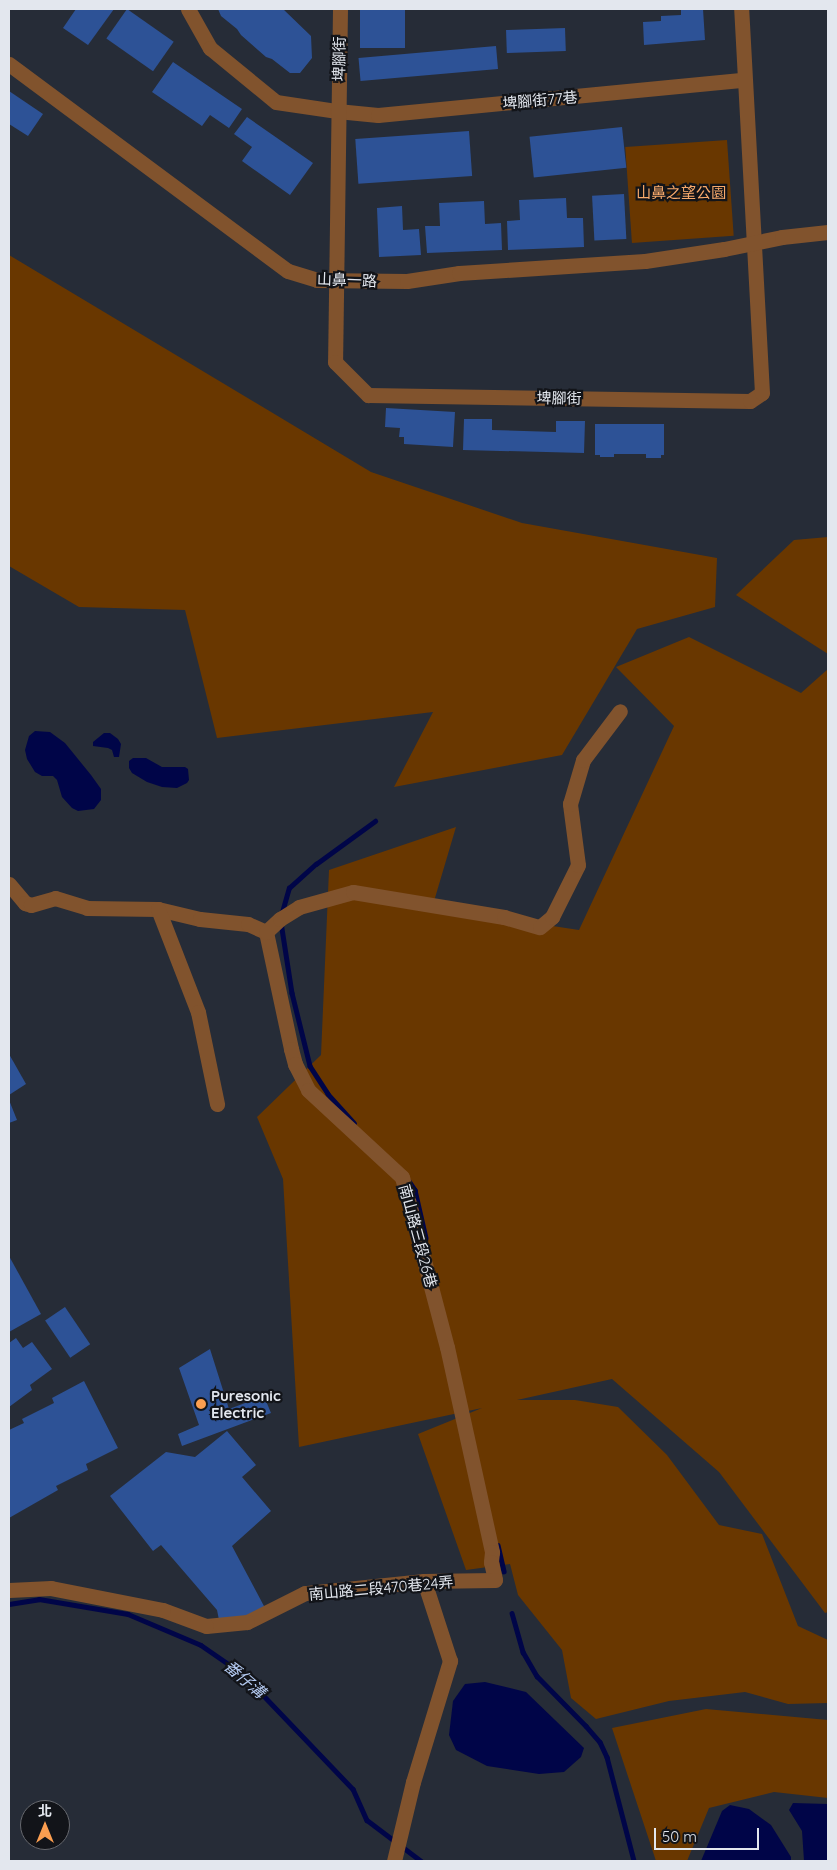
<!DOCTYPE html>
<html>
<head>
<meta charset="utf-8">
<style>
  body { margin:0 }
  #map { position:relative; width:837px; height:1870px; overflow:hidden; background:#262c37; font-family:Quicksand,"Noto Sans TC",sans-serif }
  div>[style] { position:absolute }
  .green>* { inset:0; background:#693700; transform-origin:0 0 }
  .water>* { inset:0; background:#000548 }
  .stream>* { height:4.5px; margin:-2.25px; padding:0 2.25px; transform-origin:2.25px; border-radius:2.25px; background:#000548 }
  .building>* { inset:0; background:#2d5296; transform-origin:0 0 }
  .minor>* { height:15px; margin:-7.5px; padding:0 7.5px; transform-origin:7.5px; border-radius:7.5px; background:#81532d }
  .dots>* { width:14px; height:14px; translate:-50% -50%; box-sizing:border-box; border:2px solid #121419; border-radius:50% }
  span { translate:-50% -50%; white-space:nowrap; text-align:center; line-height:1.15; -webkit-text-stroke:4.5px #121419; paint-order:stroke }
  .street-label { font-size:15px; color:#e3e7ee }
  .park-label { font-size:15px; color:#f8aa6c }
  .poi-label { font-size:15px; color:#e3e7ee; font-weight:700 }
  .left { translate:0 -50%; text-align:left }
  .water-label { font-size:16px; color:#b3c9f0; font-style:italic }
  .frame { position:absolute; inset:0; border:10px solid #e3e7ee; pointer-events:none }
  .north { position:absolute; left:20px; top:1800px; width:50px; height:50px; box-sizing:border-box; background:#121419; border:1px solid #66686e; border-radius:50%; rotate:0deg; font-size:14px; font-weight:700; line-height:20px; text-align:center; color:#e3e7ee }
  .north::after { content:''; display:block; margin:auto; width:18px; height:22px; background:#fb9e50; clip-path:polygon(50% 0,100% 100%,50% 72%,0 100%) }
  .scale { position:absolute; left:654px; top:1828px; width:105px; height:22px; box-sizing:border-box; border:2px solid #e3e7ee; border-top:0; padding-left:6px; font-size:15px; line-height:18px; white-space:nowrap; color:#e3e7ee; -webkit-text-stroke:4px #121419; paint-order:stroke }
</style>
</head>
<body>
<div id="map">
  <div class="green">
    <i style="left:727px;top:140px;width:96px;height:102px;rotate:86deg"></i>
    <i style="clip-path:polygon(9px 255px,371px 472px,522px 523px,717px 558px,715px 607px,637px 629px,562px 755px,394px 787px,433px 712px,217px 738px,185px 610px,79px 607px,9px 566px)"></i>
    <i style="clip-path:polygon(828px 537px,828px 654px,736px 595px,794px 540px)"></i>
    <i style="clip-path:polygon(689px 637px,801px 693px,828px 669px,828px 1612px,825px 1613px,719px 1472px,612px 1379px,517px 1400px,575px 1400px,618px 1407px,667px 1455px,719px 1525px,762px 1534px,798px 1626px,828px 1640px,828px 1703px,788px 1704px,745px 1692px,669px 1701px,596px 1719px,571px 1698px,562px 1650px,518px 1595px,510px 1564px,466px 1570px,418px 1434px,482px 1408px,299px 1447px,283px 1179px,257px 1117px,321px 1055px,329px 870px,456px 827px,432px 908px,579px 930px,674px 726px,616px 667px)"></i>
    <i style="clip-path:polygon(706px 1709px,828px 1720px,828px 1798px,774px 1792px,709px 1808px,687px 1861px,656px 1861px,612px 1728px)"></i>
  </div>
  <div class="water">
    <i style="clip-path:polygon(35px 731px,50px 732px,65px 743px,91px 775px,101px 789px,101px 800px,94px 809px,78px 811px,72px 808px,62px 797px,57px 780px,53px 776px,42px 776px,35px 772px,27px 759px,25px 750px,29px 736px)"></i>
    <i style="clip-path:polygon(104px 733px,110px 733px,118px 739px,121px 744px,119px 757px,114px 757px,112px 750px,108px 748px,93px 746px,93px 742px)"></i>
    <i style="clip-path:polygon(133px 758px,146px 758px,162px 767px,185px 767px,188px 769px,189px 780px,187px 783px,177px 788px,162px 787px,147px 782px,132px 773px,129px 768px,129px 761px)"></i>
    <i style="clip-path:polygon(485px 1682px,526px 1692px,584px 1748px,581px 1757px,564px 1772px,539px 1774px,487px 1766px,456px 1750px,449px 1735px,453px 1701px,465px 1684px)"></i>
    <i style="clip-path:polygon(793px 1803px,828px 1804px,828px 1861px,804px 1861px,802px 1831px,789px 1810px)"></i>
    <i style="clip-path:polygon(730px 1805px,749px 1809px,771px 1825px,791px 1857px,791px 1861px,701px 1861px,722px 1811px)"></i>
  </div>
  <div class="stream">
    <i style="left:282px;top:912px;width:25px;rotate:-74deg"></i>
    <i style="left:289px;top:888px;width:36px;rotate:-42deg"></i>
    <i style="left:316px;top:864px;width:73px;rotate:-36.1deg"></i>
    <i style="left:281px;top:922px;width:72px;rotate:81.2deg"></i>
    <i style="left:292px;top:993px;width:75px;rotate:76.1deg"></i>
    <i style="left:310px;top:1066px;width:33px;rotate:57deg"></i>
    <i style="left:328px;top:1094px;width:39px;rotate:48deg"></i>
    <i style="left:409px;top:1181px;width:11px;rotate:56deg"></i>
    <i style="left:415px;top:1190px;width:49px;rotate:77.1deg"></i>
    <i style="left:498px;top:1545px;width:27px;rotate:77deg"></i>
    <i style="left:9px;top:1604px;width:30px;rotate:-9deg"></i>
    <i style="left:39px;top:1599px;width:90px;rotate:9.6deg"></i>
    <i style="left:128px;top:1614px;width:79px;rotate:23deg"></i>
    <i style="left:201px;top:1645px;width:51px;rotate:34.6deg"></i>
    <i style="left:243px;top:1674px;width:159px;rotate:46.3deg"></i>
    <i style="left:353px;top:1789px;width:34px;rotate:66deg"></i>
    <i style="left:367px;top:1820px;width:68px;rotate:37.2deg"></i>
    <i style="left:512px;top:1613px;width:41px;rotate:74.2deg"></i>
    <i style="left:523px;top:1652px;width:28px;rotate:60deg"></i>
    <i style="left:537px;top:1676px;width:70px;rotate:45.6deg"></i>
    <i style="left:586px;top:1726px;width:21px;rotate:49deg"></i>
    <i style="left:600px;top:1742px;width:17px;rotate:65deg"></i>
    <i style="left:607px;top:1757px;width:107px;rotate:75.4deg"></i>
  </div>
  <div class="building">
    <i style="clip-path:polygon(76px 9px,114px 9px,88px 45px,63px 28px)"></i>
    <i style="left:127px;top:9px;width:57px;height:36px;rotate:35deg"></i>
    <i style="clip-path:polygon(218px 9px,283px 9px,311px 36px,312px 58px,300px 73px,290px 73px,272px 59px,266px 57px,241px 35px,237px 29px,221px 16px)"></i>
    <i style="left:360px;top:9px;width:45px;height:39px"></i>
    <i style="clip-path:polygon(681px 9px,703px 9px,705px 40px,644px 45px,643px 22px,661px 21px,661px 16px,681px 15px)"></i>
    <i style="left:565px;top:28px;width:23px;height:59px;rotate:88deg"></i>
    <i style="left:496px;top:46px;width:23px;height:138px;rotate:85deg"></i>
    <i style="clip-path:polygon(173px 62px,242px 109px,229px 128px,210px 115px,202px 126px,152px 92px)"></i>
    <i style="clip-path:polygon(9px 91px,43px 114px,28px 136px,9px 124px)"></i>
    <i style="clip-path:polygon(247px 117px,313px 163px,290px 195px,242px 161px,252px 147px,234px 134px)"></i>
    <i style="left:622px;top:127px;width:41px;height:93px;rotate:84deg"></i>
    <i style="left:469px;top:131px;width:45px;height:114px;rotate:86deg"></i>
    <i style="left:624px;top:194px;width:45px;height:32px;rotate:87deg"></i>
    <i style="clip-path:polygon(566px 198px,567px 218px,583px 218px,584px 247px,508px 250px,507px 221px,520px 220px,519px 200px)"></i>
    <i style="clip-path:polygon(484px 201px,485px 224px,501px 223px,502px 250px,427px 253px,425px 226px,440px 226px,439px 203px)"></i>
    <i style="clip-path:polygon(402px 206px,403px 230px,419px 229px,421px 255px,379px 257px,377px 208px)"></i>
    <i style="clip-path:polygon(386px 408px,455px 412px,453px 447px,404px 444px,404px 437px,399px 437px,400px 428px,385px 427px)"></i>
    <i style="clip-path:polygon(464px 419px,492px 419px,492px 430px,556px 432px,556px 421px,585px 421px,584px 453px,463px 450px)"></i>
    <i style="clip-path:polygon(595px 424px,664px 424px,664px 455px,661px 455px,661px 458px,646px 458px,646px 454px,614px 454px,614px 457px,600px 457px,600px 455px,595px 455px)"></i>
    <i style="clip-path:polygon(9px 1054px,26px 1084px,9px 1095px)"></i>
    <i style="clip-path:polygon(9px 1100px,17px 1120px,9px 1123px)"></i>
    <i style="clip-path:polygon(9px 1256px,41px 1314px,9px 1332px)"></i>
    <i style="left:65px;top:1307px;width:45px;height:24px;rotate:56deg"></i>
    <i style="clip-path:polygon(16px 1338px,23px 1348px,32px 1342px,52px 1369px,30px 1385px,32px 1390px,9px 1407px,9px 1343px)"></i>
    <i style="clip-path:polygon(210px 1349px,229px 1409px,264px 1396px,271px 1413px,182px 1446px,178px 1434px,199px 1425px,179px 1368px)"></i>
    <i style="clip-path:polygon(84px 1381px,118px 1448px,86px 1464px,88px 1470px,56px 1486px,58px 1490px,9px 1518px,9px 1430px,24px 1423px,22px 1419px,54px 1403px,52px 1398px)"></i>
    <i style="clip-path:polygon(227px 1431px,256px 1465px,242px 1477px,271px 1511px,232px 1546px,265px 1608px,244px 1618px,219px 1620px,217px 1610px,161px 1545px,153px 1551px,110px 1496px,166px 1452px,195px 1457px)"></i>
  </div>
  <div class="minor">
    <i style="left:188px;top:9px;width:45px;rotate:60.6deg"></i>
    <i style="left:210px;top:48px;width:85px;rotate:39.3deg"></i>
    <i style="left:276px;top:102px;width:62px;rotate:8.4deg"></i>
    <i style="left:337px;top:111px;width:41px;rotate:5.6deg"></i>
    <i style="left:378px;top:115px;width:367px;rotate:-5.5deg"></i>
    <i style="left:340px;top:9px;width:353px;rotate:90.8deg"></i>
    <i style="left:335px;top:362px;width:47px;rotate:45deg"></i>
    <i style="left:368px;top:395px;width:382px;rotate:0.9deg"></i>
    <i style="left:750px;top:401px;width:14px;rotate:-34deg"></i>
    <i style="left:762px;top:393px;width:385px;rotate:-93.1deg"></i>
    <i style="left:9px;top:64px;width:347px;rotate:36.6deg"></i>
    <i style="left:288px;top:271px;width:30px;rotate:17deg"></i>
    <i style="left:317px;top:280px;width:90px;rotate:0.6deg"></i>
    <i style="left:407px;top:281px;width:53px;rotate:-8.7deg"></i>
    <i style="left:459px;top:273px;width:186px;rotate:-3.7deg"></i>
    <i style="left:645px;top:261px;width:80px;rotate:-8.6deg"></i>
    <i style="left:724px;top:249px;width:59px;rotate:-11.7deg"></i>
    <i style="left:782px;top:237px;width:46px;rotate:-6.2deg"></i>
    <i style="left:9px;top:884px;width:25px;rotate:50deg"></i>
    <i style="left:25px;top:903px;width:6px;rotate:18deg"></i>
    <i style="left:31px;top:905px;width:25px;rotate:-16deg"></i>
    <i style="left:55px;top:898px;width:34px;rotate:17deg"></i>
    <i style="left:87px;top:908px;width:71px;rotate:0.8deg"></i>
    <i style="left:158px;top:909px;width:43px;rotate:13.4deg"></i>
    <i style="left:200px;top:919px;width:48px;rotate:5.9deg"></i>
    <i style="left:248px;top:924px;width:20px;rotate:24deg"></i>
    <i style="left:266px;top:932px;width:120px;rotate:77.9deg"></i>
    <i style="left:291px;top:1049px;width:16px;rotate:75deg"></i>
    <i style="left:295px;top:1064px;width:29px;rotate:63deg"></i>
    <i style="left:308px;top:1090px;width:128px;rotate:42.8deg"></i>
    <i style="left:402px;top:1177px;width:176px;rotate:75.2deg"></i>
    <i style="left:447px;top:1347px;width:210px;rotate:77.6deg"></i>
    <i style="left:492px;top:1552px;width:10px;rotate:96deg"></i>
    <i style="left:491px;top:1562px;width:18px;rotate:77deg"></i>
    <i style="left:495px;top:1580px;width:71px;rotate:179.2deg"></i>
    <i style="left:424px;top:1581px;width:120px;rotate:174.2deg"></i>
    <i style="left:305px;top:1593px;width:65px;rotate:153.4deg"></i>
    <i style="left:247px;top:1622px;width:41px;rotate:174.4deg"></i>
    <i style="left:206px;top:1626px;width:46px;rotate:-159.6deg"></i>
    <i style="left:163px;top:1610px;width:114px;rotate:-168.9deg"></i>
    <i style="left:51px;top:1588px;width:42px;rotate:177.3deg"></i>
    <i style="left:158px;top:909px;width:110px;rotate:68.8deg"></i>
    <i style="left:198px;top:1012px;width:94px;rotate:78.3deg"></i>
    <i style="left:266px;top:932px;width:19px;rotate:-43deg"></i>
    <i style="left:280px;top:919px;width:22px;rotate:-32deg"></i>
    <i style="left:299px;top:907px;width:56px;rotate:-15.5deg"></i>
    <i style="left:353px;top:892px;width:153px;rotate:9.4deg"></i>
    <i style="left:504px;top:917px;width:37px;rotate:16deg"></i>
    <i style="left:540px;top:927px;width:16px;rotate:-40deg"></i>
    <i style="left:552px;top:917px;width:58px;rotate:-63.4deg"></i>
    <i style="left:578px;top:865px;width:62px;rotate:-97.5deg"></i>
    <i style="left:570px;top:804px;width:46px;rotate:-73.5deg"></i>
    <i style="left:583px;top:760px;width:61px;rotate:-52.9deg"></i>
    <i style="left:394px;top:1861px;width:81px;rotate:-76.5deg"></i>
    <i style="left:413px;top:1782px;width:127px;rotate:-73deg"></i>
    <i style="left:450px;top:1661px;width:84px;rotate:-108deg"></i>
  </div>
  <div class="dots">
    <i style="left:201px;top:1404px;background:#fb9e50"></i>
  </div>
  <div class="street-label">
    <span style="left:339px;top:59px;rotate:-89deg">埤腳街</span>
    <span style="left:540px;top:100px;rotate:-5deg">埤腳街77巷</span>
    <span style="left:347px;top:280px;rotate:2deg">山鼻一路</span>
    <span style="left:559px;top:398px;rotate:1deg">埤腳街</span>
    <span style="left:418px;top:1236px;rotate:75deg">南山路三段26巷</span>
    <span style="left:381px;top:1588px;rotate:-5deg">南山路二段470巷24弄</span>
  </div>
  <div class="park-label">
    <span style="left:681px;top:193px">山鼻之望公園</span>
  </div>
  <div class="poi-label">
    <span class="left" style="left:211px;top:1404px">Puresonic<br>Electric</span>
  </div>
  <div class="water-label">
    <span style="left:245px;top:1679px;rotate:41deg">番仔溝</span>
  </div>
  <div class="frame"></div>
  <div class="north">北</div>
  <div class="scale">50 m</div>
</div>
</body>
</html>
